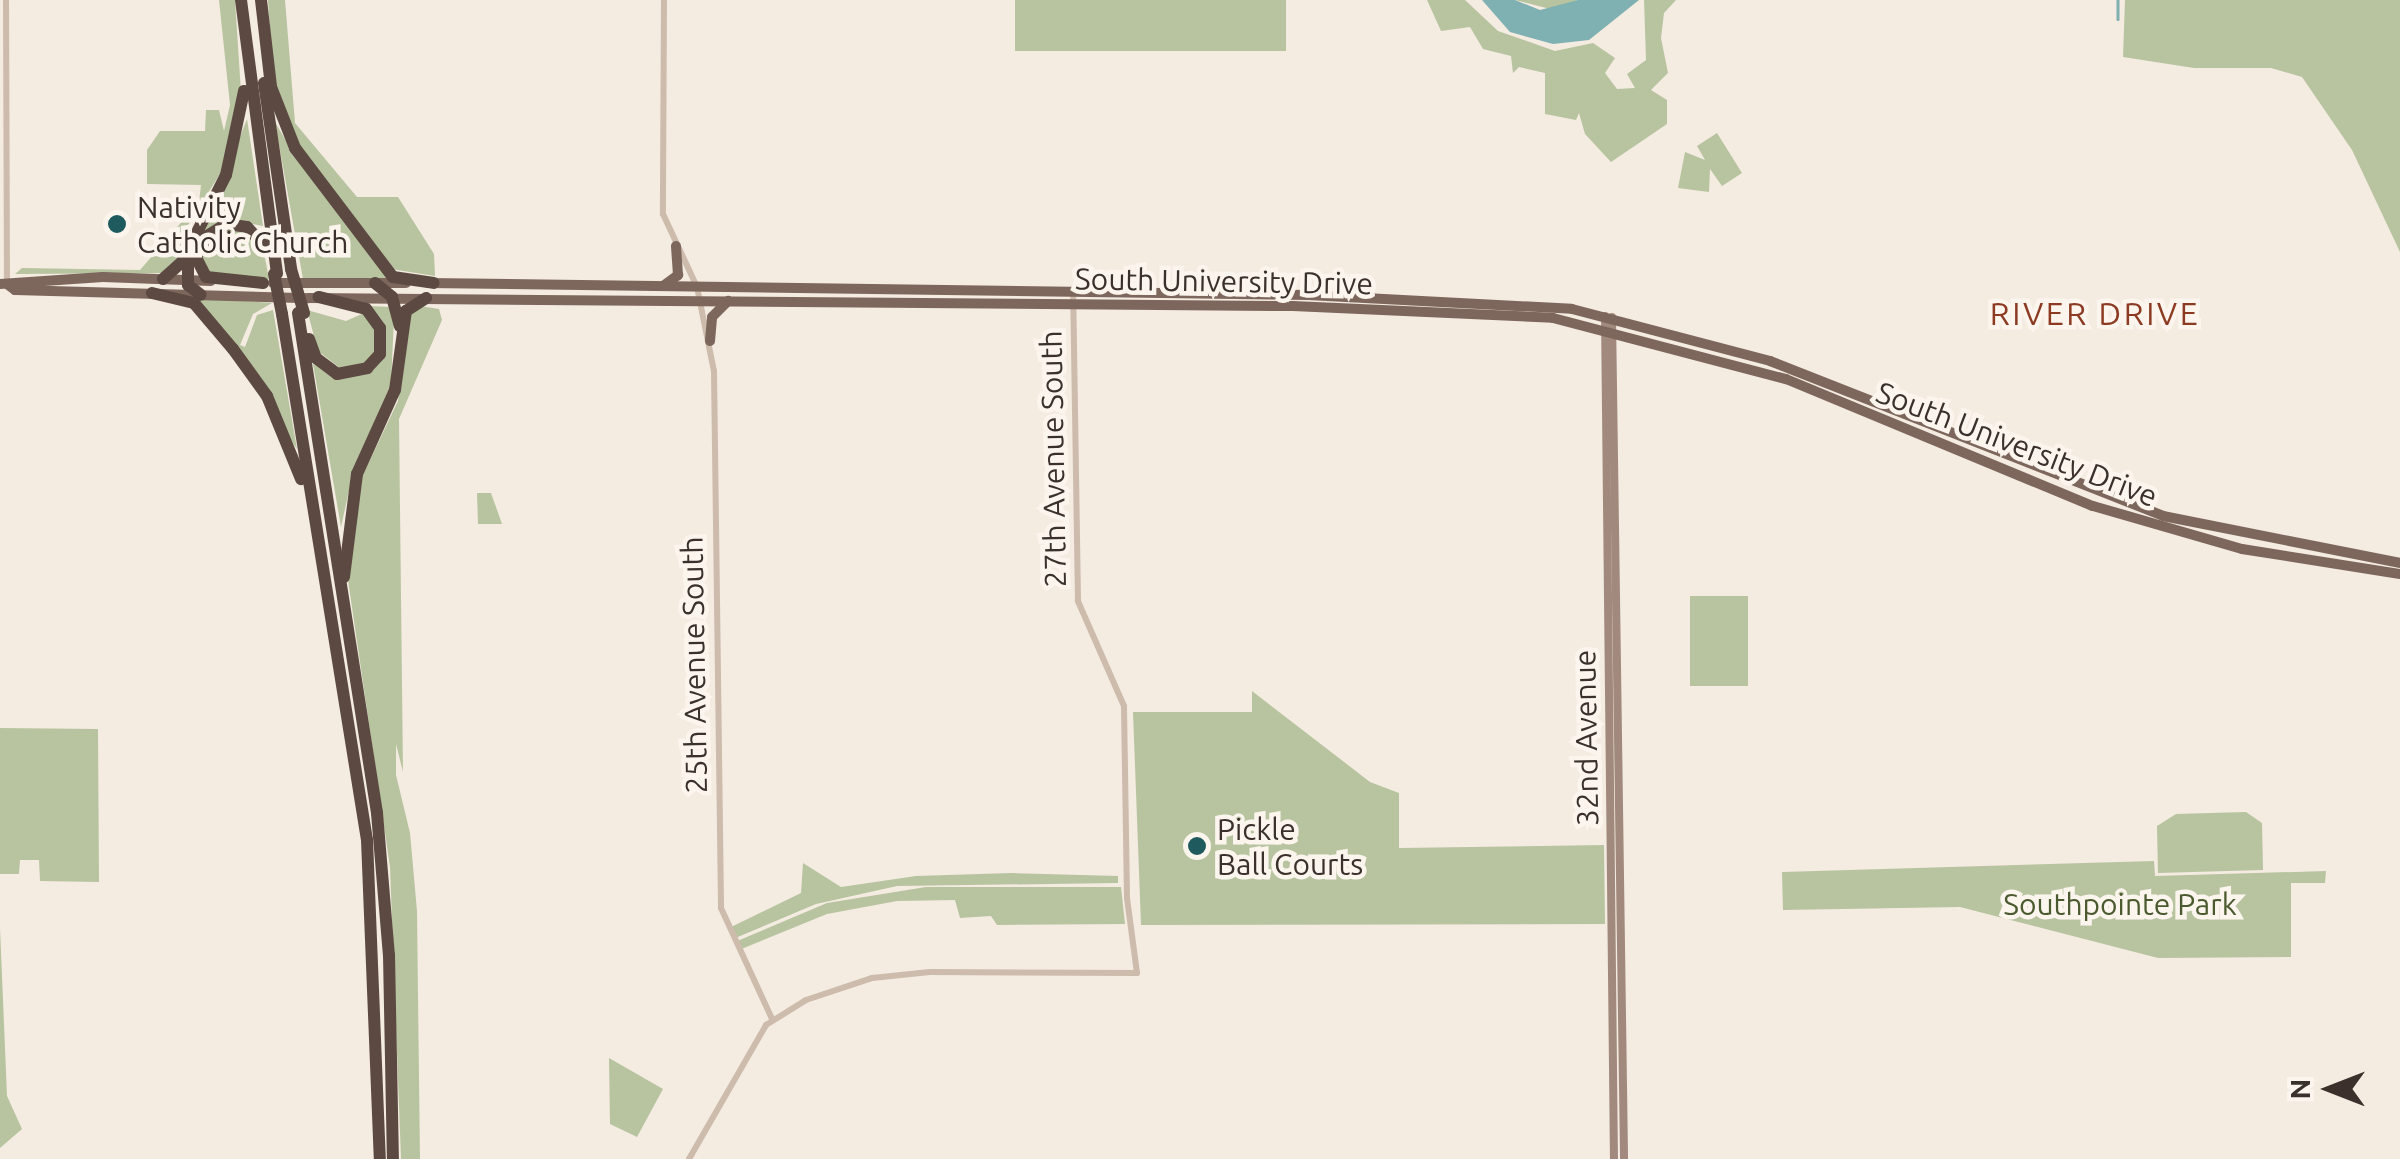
<!DOCTYPE html>
<html>
<head>
<meta charset="utf-8">
<style>
  body { margin:0 }
  #map { position:relative; width:2400px; height:1159px; overflow:hidden; background:#f4ebe1; font-family:Ubuntu,sans-serif }
  div>[style] { position:absolute }
  .green>* { inset:0; background:#b8c4a0; transform-origin:0 0 }
  .water>* { inset:0; background:#7fb0b2 }
  .stream>* { height:2.5px; margin:-1.25px; padding:0 1.25px; transform-origin:1.25px; border-radius:1.25px; background:#7fb0b2 }
  .tertiary>* { height:6px; margin:-3px; padding:0 3px; transform-origin:3px; border-radius:3px; background:#cdbbac }
  .secondary>* { height:8px; margin:-4px; padding:0 4px; transform-origin:4px; border-radius:4px; background:#a18a7d }
  .primary>* { height:10px; margin:-5px; padding:0 5px; transform-origin:5px; border-radius:5px; background:#7d675c }
  .motorway>* { height:12px; margin:-6px; padding:0 6px; transform-origin:6px; border-radius:6px; background:#5c4a42 }
  .motorway-bridge>* { height:12px; margin:-6px; padding:0 6px; transform-origin:6px; border-radius:6px; background:#5c4a42 }
  .dots>* { width:28px; height:28px; translate:-50% -50%; box-sizing:border-box; border:5px solid #fbf5ee; border-radius:50% }
  span { translate:-50% -50%; white-space:nowrap; text-align:center; line-height:1.15; -webkit-text-stroke:9px #fbf5ee; paint-order:stroke }
  .poi-label { font-size:30px; color:#3b302b }
  .left { translate:0 -50%; text-align:left }
  .street-label { font-size:30px; color:#3b302b }
  .park-label { font-size:30px; color:#4a5a2e }
  .neighbourhood-label { font-size:32px; color:#8c3b22; letter-spacing:2.5px }
  .north { position:absolute; left:2280px; top:1039px; width:100px; height:100px; -webkit-text-stroke:8px #fbf5ee; paint-order:stroke; rotate:270deg; font-size:28px; font-weight:700; line-height:40px; text-align:center; color:#3b302b }
  .north::after { content:''; display:block; margin:auto; width:35px; height:45px; background:#3b302b; clip-path:polygon(50% 0,100% 100%,50% 72%,0 100%) }
</style>
</head>
<body>
<div id="map">
  <div class="green">
    <i style="clip-path:polygon(219px 0,235px 0,241px 92px,228px 161px,185px 230px,179px 262px,164px 273px,15px 274px,22px 268px,140px 270px,199px 202px,201px 185px,147px 184px,147px 150px,160px 131px,205px 131px,206px 110px,219px 110px,224px 131px,230px 105px)"></i>
    <i style="clip-path:polygon(268px 0,285px 0,295px 123px,357px 197px,398px 197px,434px 254px,435px 276px,391px 269px,296px 146px,274px 88px)"></i>
    <i style="left:1015px;top:0;width:271px;height:51px"></i>
    <i style="clip-path:polygon(1427px 0,1465px 0,1498px 31px,1555px 51px,1593px 43px,1615px 58px,1605px 73px,1617px 89px,1635px 88px,1627px 74px,1646px 60px,1644px 0,1676px 0,1664px 13px,1661px 38px,1668px 73px,1651px 90px,1667px 100px,1667px 124px,1611px 162px,1585px 134px,1579px 113px,1576px 120px,1545px 114px,1545px 73px,1519px 67px,1513px 73px,1511px 56px,1483px 49px,1470px 27px,1441px 31px)"></i>
    <i style="clip-path:polygon(1515px 0,1578px 0,1554px 10px)"></i>
    <i style="clip-path:polygon(2125px 0,2400px 0,2400px 252px,2352px 150px,2302px 77px,2271px 68px,2194px 68px,2123px 57px)"></i>
    <i style="clip-path:polygon(247px 119px,263px 226px,225px 219px,200px 238px)"></i>
    <i style="clip-path:polygon(275px 122px,289px 146px,390px 278px,303px 279px)"></i>
    <i style="clip-path:polygon(1717px 133px,1742px 173px,1722px 186px,1710px 169px,1709px 192px,1678px 188px,1685px 152px,1705px 160px,1697px 146px)"></i>
    <i style="clip-path:polygon(227px 228px,245px 230px,264px 253px,269px 279px,209px 273px,200px 265px,202px 247px)"></i>
    <i style="clip-path:polygon(189px 297px,272px 303px,253px 314px,240px 345px,245px 347px,257px 315px,273px 310px,297px 449px)"></i>
    <i style="clip-path:polygon(370px 306px,390px 307px,394px 318px,391px 384px,354px 468px,341px 527px,312px 358px,338px 379px,370px 371px,383px 354px)"></i>
    <i style="clip-path:polygon(420px 306px,439px 309px,442px 320px,399px 419px,403px 772px,396px 744px,396px 775px,410px 833px,417px 911px,420px 1159px,401px 1159px,390px 867px,348px 580px,359px 483px,398px 401px,408px 314px)"></i>
    <i style="clip-path:polygon(307px 310px,346px 321px,364px 313px,376px 325px,376px 352px,362px 367px,345px 372px,318px 351px)"></i>
    <i style="clip-path:polygon(477px 493px,491px 493px,502px 524px,478px 524px)"></i>
    <i style="left:1690px;top:596px;width:58px;height:90px"></i>
    <i style="clip-path:polygon(1252px 691px,1370px 782px,1399px 793px,1399px 848px,1604px 845px,1605px 924px,1141px 925px,1133px 712px,1252px 712px)"></i>
    <i style="clip-path:polygon(0 728px,98px 729px,99px 882px,40px 881px,39px 860px,20px 860px,19px 874px,0 874px)"></i>
    <i style="clip-path:polygon(2246px 812px,2262px 823px,2263px 870px,2158px 873px,2157px 826px,2176px 814px)"></i>
    <i style="clip-path:polygon(2154px 861px,2155px 876px,2326px 871px,2325px 883px,2291px 883px,2291px 957px,2158px 958px,1960px 907px,1783px 910px,1782px 872px)"></i>
    <i style="clip-path:polygon(803px 863px,841px 887px,916px 876px,1011px 873px,1118px 876px,1118px 883px,897px 886px,816px 904px,733px 939px,729px 928px,801px 893px)"></i>
    <i style="clip-path:polygon(926px 887px,1121px 887px,1125px 924px,997px 925px,991px 916px,960px 918px,955px 900px,897px 901px,827px 914px,739px 950px,735px 942px,827px 903px)"></i>
    <i style="clip-path:polygon(0 928px,7px 1096px,22px 1129px,0 1148px)"></i>
    <i style="clip-path:polygon(609px 1058px,663px 1089px,637px 1137px,610px 1124px)"></i>
  </div>
  <div class="water">
    <i style="clip-path:polygon(1482px 0,1515px 0,1540px 10px,1578px 0,1639px 0,1589px 40px,1553px 44px,1510px 32px)"></i>
  </div>
  <div class="stream">
    <i style="left:2118px;top:0;width:19px;rotate:90deg"></i>
  </div>
  <div class="tertiary">
    <i style="left:6px;top:0;width:284px;rotate:89.8deg"></i>
    <i style="left:664px;top:0;width:214px;rotate:90.3deg"></i>
    <i style="left:663px;top:214px;width:81px;rotate:65deg"></i>
    <i style="left:697px;top:287px;width:86px;rotate:78.6deg"></i>
    <i style="left:714px;top:371px;width:537px;rotate:89.25deg"></i>
    <i style="left:721px;top:908px;width:122px;rotate:65.3deg"></i>
    <i style="left:689px;top:1159px;width:155px;rotate:-60.1deg"></i>
    <i style="left:766px;top:1025px;width:47px;rotate:-32deg"></i>
    <i style="left:806px;top:1000px;width:70px;rotate:-18.4deg"></i>
    <i style="left:872px;top:978px;width:58px;rotate:-5.9deg"></i>
    <i style="left:930px;top:972px;width:207px;rotate:0.3deg"></i>
    <i style="left:1137px;top:973px;width:76px;rotate:-97.6deg"></i>
    <i style="left:1127px;top:898px;width:192px;rotate:-90.9deg"></i>
    <i style="left:1124px;top:706px;width:115px;rotate:-113.7deg"></i>
    <i style="left:1078px;top:601px;width:309px;rotate:-90.9deg"></i>
  </div>
  <div class="secondary">
    <i style="left:1605px;top:316px;width:843px;rotate:89.39deg"></i>
    <i style="left:1612px;top:317px;width:842px;rotate:89.18deg"></i>
  </div>
  <div class="primary">
    <i style="left:273px;top:283px;width:133px"></i>
    <i style="left:428px;top:283px;width:880px;rotate:0.78deg"></i>
    <i style="left:1308px;top:295px;width:264px;rotate:3deg"></i>
    <i style="left:1572px;top:309px;width:205px;rotate:14.7deg"></i>
    <i style="left:1770px;top:361px;width:422px;rotate:21.5deg"></i>
    <i style="left:2163px;top:516px;width:242px;rotate:11.2deg"></i>
    <i style="left:0;top:284px;width:103px;rotate:-3.9deg"></i>
    <i style="left:103px;top:277px;width:108px;rotate:2.1deg"></i>
    <i style="left:7px;top:284px;width:10px;rotate:37deg"></i>
    <i style="left:15px;top:290px;width:294px;rotate:1.6deg"></i>
    <i style="left:309px;top:298px;width:984px;rotate:0.47deg"></i>
    <i style="left:1293px;top:306px;width:260px;rotate:2.6deg"></i>
    <i style="left:1553px;top:318px;width:241px;rotate:14.7deg"></i>
    <i style="left:1786px;top:379px;width:332px;rotate:22.5deg"></i>
    <i style="left:2093px;top:506px;width:155px;rotate:16.1deg"></i>
    <i style="left:2242px;top:549px;width:160px;rotate:9deg"></i>
    <i style="left:663px;top:286px;width:19px;rotate:-36deg"></i>
    <i style="left:678px;top:275px;width:29px;rotate:-94deg"></i>
    <i style="left:710px;top:341px;width:24px;rotate:-85deg"></i>
    <i style="left:712px;top:317px;width:23px;rotate:-45deg"></i>
  </div>
  <div class="motorway">
    <i style="left:241px;top:0;width:276px;rotate:82.5deg"></i>
    <i style="left:261px;top:0;width:88px;rotate:83.4deg"></i>
    <i style="left:271px;top:87px;width:66px;rotate:68.5deg"></i>
    <i style="left:295px;top:148px;width:162px;rotate:52.8deg"></i>
    <i style="left:393px;top:277px;width:41px;rotate:8.3deg"></i>
    <i style="left:264px;top:83px;width:188px;rotate:81.7deg"></i>
    <i style="left:188px;top:252px;width:33px;rotate:90deg"></i>
    <i style="left:188px;top:285px;width:16px;rotate:38deg"></i>
    <i style="left:163px;top:279px;width:25px;rotate:-42deg"></i>
    <i style="left:182px;top:262px;width:97px;rotate:-63.2deg"></i>
    <i style="left:226px;top:175px;width:86px;rotate:-77.9deg"></i>
    <i style="left:263px;top:283px;width:57px;rotate:-174deg"></i>
    <i style="left:206px;top:277px;width:22px;rotate:-117deg"></i>
    <i style="left:196px;top:257px;width:24px;rotate:-62deg"></i>
    <i style="left:207px;top:236px;width:22px;rotate:-32deg"></i>
    <i style="left:226px;top:224px;width:21px;rotate:8deg"></i>
    <i style="left:247px;top:227px;width:31px;rotate:48deg"></i>
    <i style="left:375px;top:283px;width:22px;rotate:39deg"></i>
    <i style="left:392px;top:297px;width:30px;rotate:75deg"></i>
    <i style="left:152px;top:293px;width:43px;rotate:13.4deg"></i>
    <i style="left:194px;top:303px;width:60px;rotate:49.7deg"></i>
    <i style="left:233px;top:349px;width:58px;rotate:54.1deg"></i>
    <i style="left:267px;top:396px;width:90px;rotate:67.7deg"></i>
    <i style="left:298px;top:313px;width:506px;rotate:81.02deg"></i>
    <i style="left:377px;top:813px;width:143px;rotate:85.2deg"></i>
    <i style="left:389px;top:955px;width:204px;rotate:88.9deg"></i>
    <i style="left:282px;top:314px;width:533px;rotate:80.82deg"></i>
    <i style="left:367px;top:840px;width:319px;rotate:87.7deg"></i>
    <i style="left:309px;top:339px;width:20px;rotate:70deg"></i>
    <i style="left:316px;top:358px;width:26px;rotate:37deg"></i>
    <i style="left:337px;top:374px;width:31px;rotate:-11deg"></i>
    <i style="left:367px;top:368px;width:19px;rotate:-47deg"></i>
    <i style="left:380px;top:354px;width:26px;rotate:-90deg"></i>
    <i style="left:380px;top:328px;width:24px;rotate:-126deg"></i>
    <i style="left:366px;top:309px;width:49px;rotate:-165.7deg"></i>
    <i style="left:344px;top:577px;width:104px;rotate:-82.8deg"></i>
    <i style="left:357px;top:474px;width:92px;rotate:-65.7deg"></i>
    <i style="left:395px;top:390px;width:80px;rotate:-82.1deg"></i>
    <i style="left:406px;top:311px;width:24px;rotate:-33deg"></i>
  </div>
  <div class="motorway-bridge">
    <i style="left:291px;top:269px;width:46px;rotate:73.5deg"></i>
    <i style="left:274px;top:274px;width:41px;rotate:78.7deg"></i>
  </div>
  <div class="dots">
    <i style="left:117px;top:224px;background:#1f5a5e"></i>
    <i style="left:1197px;top:846px;background:#1f5a5e"></i>
  </div>
  <div class="poi-label">
    <span class="left" style="left:137px;top:224px">Nativity<br>Catholic Church</span>
    <span class="left" style="left:1217px;top:846px">Pickle<br>Ball Courts</span>
  </div>
  <div class="street-label">
    <span style="left:1224px;top:281px;rotate:1deg">South University Drive</span>
    <span style="left:2017px;top:444px;rotate:21deg">South University Drive</span>
    <span style="left:1053px;top:459px;rotate:-91deg">27th Avenue South</span>
    <span style="left:694px;top:665px;rotate:-91deg">25th Avenue South</span>
    <span style="left:1586px;top:738px;rotate:-91deg">32nd Avenue</span>
  </div>
  <div class="park-label">
    <span style="left:2120px;top:904px">Southpointe Park</span>
  </div>
  <div class="neighbourhood-label">
    <span style="left:2095px;top:313px">RIVER DRIVE</span>
  </div>
  <div class="north">N</div>
</div>
</body>
</html>
